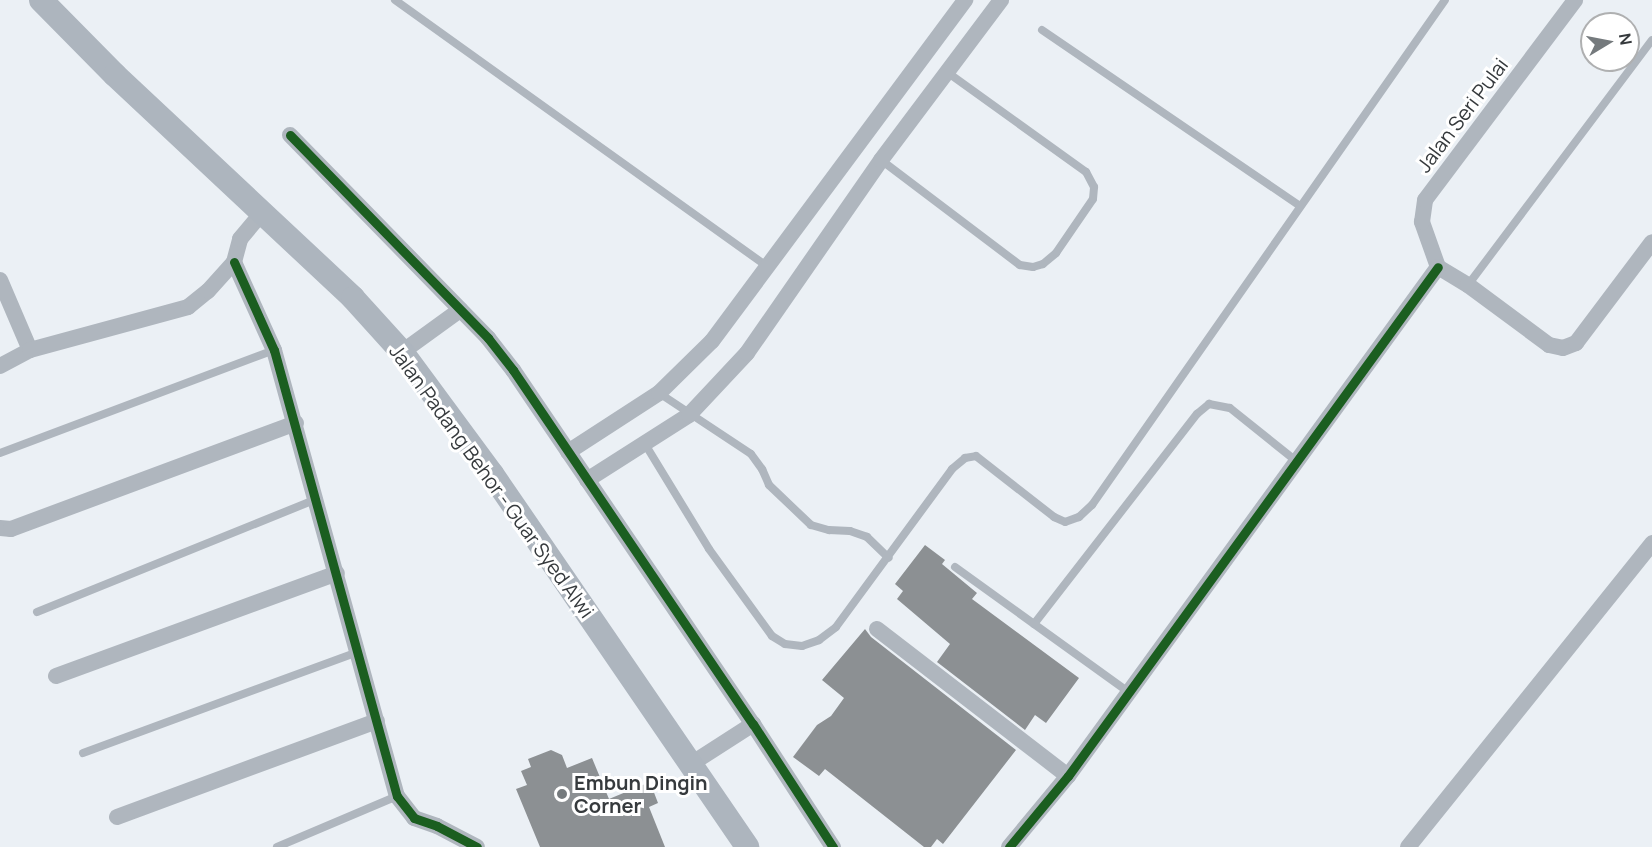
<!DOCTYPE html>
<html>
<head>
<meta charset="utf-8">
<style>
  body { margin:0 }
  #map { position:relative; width:1652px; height:847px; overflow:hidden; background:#ebf0f5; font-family:Manrope,sans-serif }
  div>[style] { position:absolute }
  .building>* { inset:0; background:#8c9093 }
  .service>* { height:8px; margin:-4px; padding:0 4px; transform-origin:4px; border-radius:4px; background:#afb6be }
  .minor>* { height:16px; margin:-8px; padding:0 8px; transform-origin:8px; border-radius:8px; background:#afb6be }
  .secondary>* { height:24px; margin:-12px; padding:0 12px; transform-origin:12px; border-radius:12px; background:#adb5be }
  .cycleway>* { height:9px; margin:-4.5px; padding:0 4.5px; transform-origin:4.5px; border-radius:4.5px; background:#1b5e20 }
  .dots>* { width:16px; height:16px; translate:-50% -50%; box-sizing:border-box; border:3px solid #fff; border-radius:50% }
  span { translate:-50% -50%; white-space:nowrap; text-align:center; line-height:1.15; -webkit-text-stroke:6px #fff; paint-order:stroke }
  .street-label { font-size:20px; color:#363a3d }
  .poi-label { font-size:20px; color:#363a3d; font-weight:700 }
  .left { translate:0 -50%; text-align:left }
  .north { position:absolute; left:1580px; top:12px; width:60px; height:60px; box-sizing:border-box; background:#fff; border:2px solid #afb0b1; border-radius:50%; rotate:80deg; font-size:16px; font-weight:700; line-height:24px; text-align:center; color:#363a3d }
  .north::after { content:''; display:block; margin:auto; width:21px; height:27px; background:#757a7d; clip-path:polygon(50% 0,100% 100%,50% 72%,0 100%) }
</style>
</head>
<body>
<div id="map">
  <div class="building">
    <i style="clip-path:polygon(925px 545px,945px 560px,942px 564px,977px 593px,972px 599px,1079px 678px,1046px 723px,1035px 715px,1025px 730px,937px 662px,950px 644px,897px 599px,903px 591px,895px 584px)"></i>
    <i style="clip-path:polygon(865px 629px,871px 637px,1016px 750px,943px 844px,937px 839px,931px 847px,924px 847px,825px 769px,819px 776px,793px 757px,817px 725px,831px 716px,844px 698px,822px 680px)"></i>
    <i style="clip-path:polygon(551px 750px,562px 755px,567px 768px,592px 758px,609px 799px,650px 782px,658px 803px,649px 807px,665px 847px,540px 847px,516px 789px,527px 785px,521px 771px,531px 767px,528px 759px)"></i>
  </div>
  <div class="service">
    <i style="left:395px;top:0;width:459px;rotate:35.6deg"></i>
    <i style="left:1042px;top:30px;width:311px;rotate:34.3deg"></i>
    <i style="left:881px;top:160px;width:174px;rotate:37.1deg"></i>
    <i style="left:1020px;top:265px;width:13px;rotate:9deg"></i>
    <i style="left:1033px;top:267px;width:10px;rotate:-17deg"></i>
    <i style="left:1043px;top:264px;width:17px;rotate:-40deg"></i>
    <i style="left:1056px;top:253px;width:65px;rotate:-55.6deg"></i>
    <i style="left:1093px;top:199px;width:12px;rotate:-85deg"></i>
    <i style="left:1094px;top:187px;width:17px;rotate:-118deg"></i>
    <i style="left:1086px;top:172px;width:170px;rotate:-144.3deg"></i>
    <i style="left:1468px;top:285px;width:306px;rotate:-53.1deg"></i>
    <i style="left:659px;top:393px;width:110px;rotate:33.5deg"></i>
    <i style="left:751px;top:454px;width:19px;rotate:54deg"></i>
    <i style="left:762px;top:469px;width:17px;rotate:66deg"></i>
    <i style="left:769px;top:485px;width:58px;rotate:43.6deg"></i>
    <i style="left:811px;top:525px;width:19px;rotate:16deg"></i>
    <i style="left:829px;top:530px;width:21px;rotate:3deg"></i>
    <i style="left:850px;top:531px;width:18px;rotate:19deg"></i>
    <i style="left:867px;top:537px;width:30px;rotate:44deg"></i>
    <i style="left:645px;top:444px;width:123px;rotate:58.6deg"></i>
    <i style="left:709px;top:549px;width:107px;rotate:54.1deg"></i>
    <i style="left:772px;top:636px;width:15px;rotate:32deg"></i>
    <i style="left:785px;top:644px;width:17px;rotate:7deg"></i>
    <i style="left:802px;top:646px;width:18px;rotate:-19deg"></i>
    <i style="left:819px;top:640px;width:21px;rotate:-37deg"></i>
    <i style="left:836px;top:627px;width:196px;rotate:-53.7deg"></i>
    <i style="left:952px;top:469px;width:17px;rotate:-40deg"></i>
    <i style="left:965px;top:458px;width:11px;rotate:-10deg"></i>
    <i style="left:976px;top:456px;width:99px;rotate:38deg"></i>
    <i style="left:1054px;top:517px;width:12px;rotate:24deg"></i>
    <i style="left:1065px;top:522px;width:15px;rotate:-20deg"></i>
    <i style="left:1079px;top:517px;width:18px;rotate:-43deg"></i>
    <i style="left:1092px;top:505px;width:616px;rotate:-55.05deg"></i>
    <i style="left:0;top:453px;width:293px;rotate:-20.6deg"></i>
    <i style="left:955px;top:567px;width:213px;rotate:35.8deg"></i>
    <i style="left:37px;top:612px;width:299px;rotate:-22deg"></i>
    <i style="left:1034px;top:624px;width:266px;rotate:-52.2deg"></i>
    <i style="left:1197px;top:414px;width:16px;rotate:-40deg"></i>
    <i style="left:1209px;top:404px;width:21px;rotate:11deg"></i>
    <i style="left:1230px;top:408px;width:83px;rotate:38.7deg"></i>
    <i style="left:83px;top:753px;width:292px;rotate:-20.2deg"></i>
    <i style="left:277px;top:847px;width:130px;rotate:-23deg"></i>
  </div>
  <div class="minor">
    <i style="left:290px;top:135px;width:284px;rotate:45.7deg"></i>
    <i style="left:488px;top:338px;width:41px;rotate:52deg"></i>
    <i style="left:513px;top:370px;width:428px;rotate:55.9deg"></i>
    <i style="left:753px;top:724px;width:147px;rotate:57deg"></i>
    <i style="left:234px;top:262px;width:97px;rotate:65.6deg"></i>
    <i style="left:274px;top:350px;width:463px;rotate:74.6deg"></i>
    <i style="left:397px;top:796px;width:28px;rotate:52deg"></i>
    <i style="left:414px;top:818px;width:24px;rotate:19deg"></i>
    <i style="left:437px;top:826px;width:45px;rotate:27.7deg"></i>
    <i style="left:1438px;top:267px;width:48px;rotate:-109.6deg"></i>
    <i style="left:1422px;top:222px;width:22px;rotate:-82deg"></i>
    <i style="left:1425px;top:200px;width:250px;rotate:-53.1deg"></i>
    <i style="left:1438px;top:267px;width:35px;rotate:31deg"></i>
    <i style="left:1468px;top:285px;width:101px;rotate:36.5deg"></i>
    <i style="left:1549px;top:345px;width:14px;rotate:12deg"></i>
    <i style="left:1563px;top:348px;width:14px;rotate:-21deg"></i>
    <i style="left:1576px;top:343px;width:126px;rotate:-53deg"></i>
    <i style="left:0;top:280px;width:76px;rotate:66.8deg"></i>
    <i style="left:402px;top:352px;width:72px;rotate:-35.9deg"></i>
    <i style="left:0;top:366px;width:34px;rotate:-28deg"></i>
    <i style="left:30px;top:350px;width:164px;rotate:-15.2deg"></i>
    <i style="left:188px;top:307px;width:26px;rotate:-39deg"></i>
    <i style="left:208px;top:291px;width:39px;rotate:-48deg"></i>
    <i style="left:234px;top:262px;width:24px;rotate:-75deg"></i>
    <i style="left:240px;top:239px;width:34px;rotate:-50deg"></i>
    <i style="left:568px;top:452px;width:108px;rotate:-33deg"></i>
    <i style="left:659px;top:393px;width:74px;rotate:-44.5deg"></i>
    <i style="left:712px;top:341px;width:425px;rotate:-53.4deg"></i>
    <i style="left:587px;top:480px;width:121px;rotate:-32.5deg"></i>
    <i style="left:689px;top:415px;width:85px;rotate:-46.9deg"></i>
    <i style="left:747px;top:353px;width:235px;rotate:-55.2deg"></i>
    <i style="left:881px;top:160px;width:200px;rotate:-53.1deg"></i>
    <i style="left:0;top:528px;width:11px;rotate:5deg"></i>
    <i style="left:11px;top:529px;width:304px;rotate:-20.4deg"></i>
    <i style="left:877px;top:629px;width:241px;rotate:37.6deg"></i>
    <i style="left:56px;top:676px;width:299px;rotate:-20.1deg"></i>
    <i style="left:691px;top:764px;width:74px;rotate:-32.8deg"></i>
    <i style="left:117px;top:817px;width:277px;rotate:-20.3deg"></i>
    <i style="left:1009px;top:847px;width:92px;rotate:-50.3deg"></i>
    <i style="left:1068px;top:776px;width:629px;rotate:-53.99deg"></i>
    <i style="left:1408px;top:847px;width:390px;rotate:-51.2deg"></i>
  </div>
  <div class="secondary">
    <i style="left:41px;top:0;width:105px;rotate:45.4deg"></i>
    <i style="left:115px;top:75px;width:326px;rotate:43.1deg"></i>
    <i style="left:353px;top:298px;width:73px;rotate:47.8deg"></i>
    <i style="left:402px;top:352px;width:152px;rotate:53.6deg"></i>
    <i style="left:492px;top:474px;width:452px;rotate:55.6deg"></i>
  </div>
  <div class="cycleway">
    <i style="left:290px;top:135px;width:284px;rotate:45.7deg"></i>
    <i style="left:488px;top:338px;width:41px;rotate:52deg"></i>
    <i style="left:513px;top:370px;width:428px;rotate:55.9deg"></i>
    <i style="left:753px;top:724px;width:147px;rotate:57deg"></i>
    <i style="left:234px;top:262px;width:97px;rotate:65.6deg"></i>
    <i style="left:274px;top:350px;width:463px;rotate:74.6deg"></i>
    <i style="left:397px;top:796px;width:28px;rotate:52deg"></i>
    <i style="left:414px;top:818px;width:24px;rotate:19deg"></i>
    <i style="left:437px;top:826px;width:45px;rotate:27.7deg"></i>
    <i style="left:1009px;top:847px;width:92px;rotate:-50.3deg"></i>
    <i style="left:1068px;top:776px;width:629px;rotate:-53.99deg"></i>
  </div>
  <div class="dots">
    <i style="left:562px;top:794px;background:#757a7d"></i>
  </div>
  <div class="street-label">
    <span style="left:1462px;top:115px;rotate:-53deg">Jalan Seri Pulai</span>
    <span style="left:492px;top:481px;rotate:54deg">Jalan Padang Behor - Guar Syed Alwi</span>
  </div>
  <div class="poi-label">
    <span class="left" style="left:574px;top:794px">Embun Dingin<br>Corner</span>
  </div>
  <div class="north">N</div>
</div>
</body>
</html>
